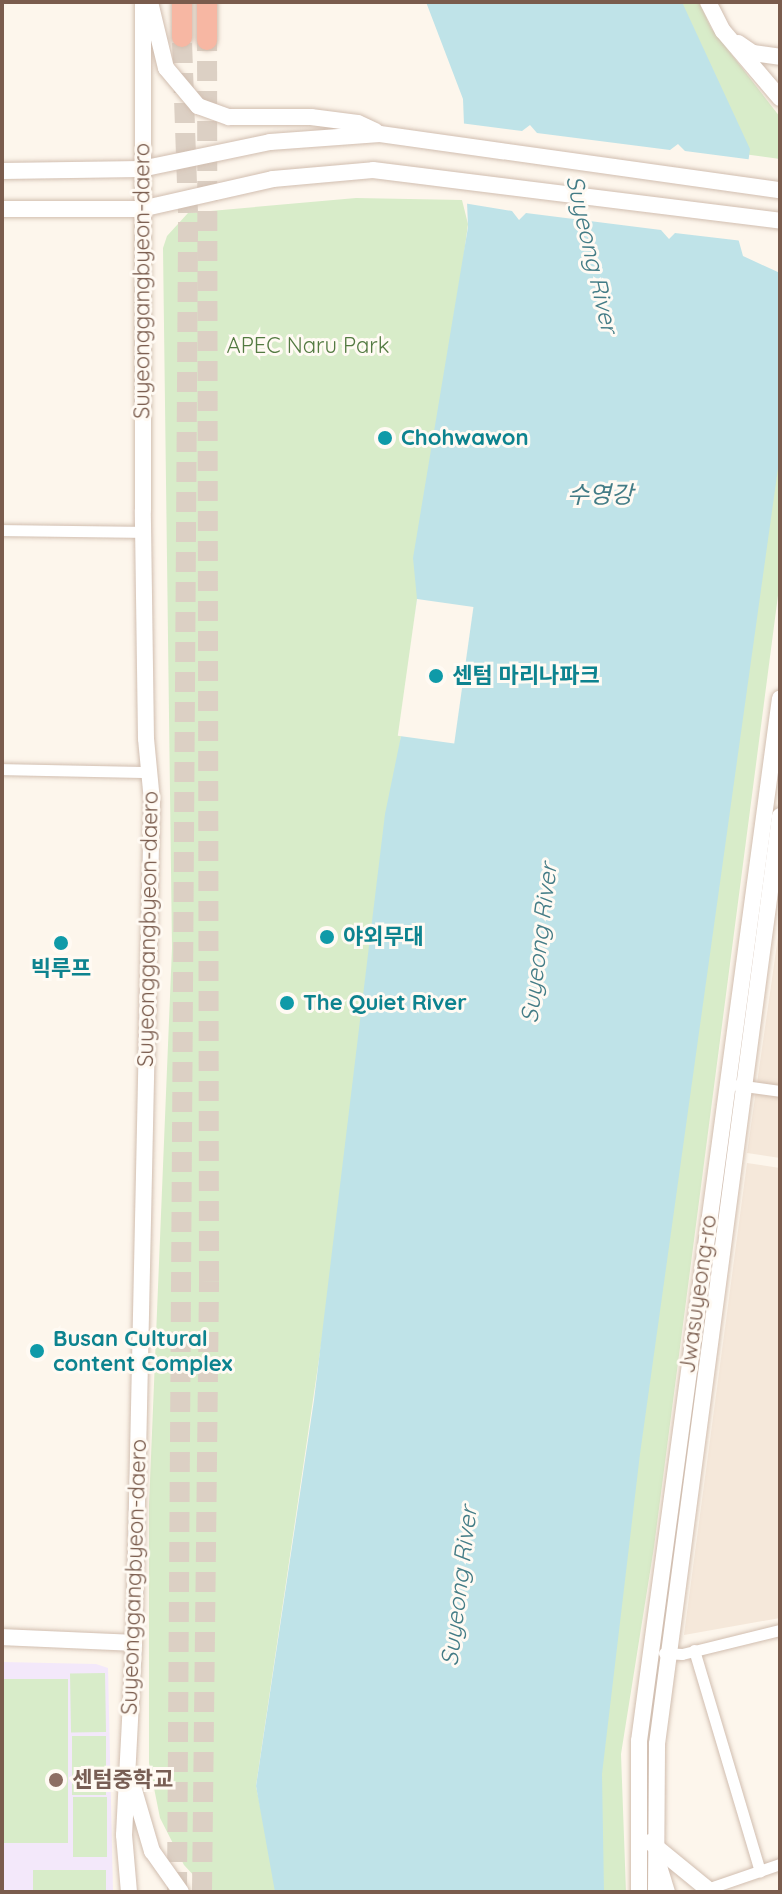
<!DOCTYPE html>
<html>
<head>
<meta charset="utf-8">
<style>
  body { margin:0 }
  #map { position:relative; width:782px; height:1894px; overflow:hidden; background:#fdf6ec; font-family:Quicksand,"Noto Sans KR",sans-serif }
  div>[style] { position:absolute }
  .residential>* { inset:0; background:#f5e8da }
  .education>* { inset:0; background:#f3e8fa }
  .green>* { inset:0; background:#d8ecc9; transform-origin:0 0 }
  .water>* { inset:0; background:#bfe3e8 }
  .pier>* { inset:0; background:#fdf6ec; transform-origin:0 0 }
  .highway-tunnel>* { height:20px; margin-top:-10px; transform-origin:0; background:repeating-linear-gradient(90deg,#dcd0c4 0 20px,transparent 0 30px) }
  .roads { filter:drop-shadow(0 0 2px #d1beb0) drop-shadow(0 0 2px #d1beb0) }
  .street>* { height:11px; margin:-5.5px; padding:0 5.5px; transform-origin:5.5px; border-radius:5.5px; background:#fff }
  .secondary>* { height:16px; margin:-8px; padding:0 8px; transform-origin:8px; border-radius:8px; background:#fff }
  .highway>* { height:20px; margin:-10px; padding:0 10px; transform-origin:10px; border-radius:10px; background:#f7b7a3 }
  .dots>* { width:22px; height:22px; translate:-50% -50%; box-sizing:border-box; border:4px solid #fffaf3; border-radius:50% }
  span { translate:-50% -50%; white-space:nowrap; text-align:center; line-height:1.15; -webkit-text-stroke:6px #fffaf3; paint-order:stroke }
  .street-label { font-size:22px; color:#7a5c4d }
  .park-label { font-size:22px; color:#537a41 }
  .culture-label { font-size:22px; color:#0d838f; font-weight:700 }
  .left { translate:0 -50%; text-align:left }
  .education-label { font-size:22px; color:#785e54; font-weight:700 }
  .water-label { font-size:24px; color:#437c86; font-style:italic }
  .frame { position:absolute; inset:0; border:4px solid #7a5c4d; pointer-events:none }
</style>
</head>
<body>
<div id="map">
  <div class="residential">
    <i style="clip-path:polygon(780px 923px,780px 1158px,747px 1153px)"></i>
    <i style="clip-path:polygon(747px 1163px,780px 1168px,780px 1618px,684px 1635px)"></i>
  </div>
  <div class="education">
    <i style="clip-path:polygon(2px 1662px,96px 1664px,108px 1668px,113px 1892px,2px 1892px)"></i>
  </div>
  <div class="green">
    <i style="clip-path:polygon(668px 2px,699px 2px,711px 28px,780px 117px,780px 159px,736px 153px)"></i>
    <i style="clip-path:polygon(356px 198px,462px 200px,468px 224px,323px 1332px,256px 1786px,278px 1892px,209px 1892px,184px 1865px,160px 1818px,149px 1763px,149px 1505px,172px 948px,163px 248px,167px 236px,188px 213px)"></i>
    <i style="clip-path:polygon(780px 379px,780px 580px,654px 1547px,621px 1754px,626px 1892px,591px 1892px,592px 1757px)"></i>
    <i style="left:105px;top:1673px;width:59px;height:35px;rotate:89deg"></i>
    <i style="left:2px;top:1679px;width:66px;height:164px"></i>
    <i style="left:72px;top:1736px;width:34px;height:59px"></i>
    <i style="left:73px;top:1797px;width:34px;height:60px"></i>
    <i style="left:33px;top:1870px;width:73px;height:22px"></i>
  </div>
  <div class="water">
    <i style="clip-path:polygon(426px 2px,682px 2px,750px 149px,738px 238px,743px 256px,780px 273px,780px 454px,640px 1454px,602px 1774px,604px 1892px,275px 1892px,256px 1786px,314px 1400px,385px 814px,401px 736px,417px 599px,413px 558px,468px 227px,463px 99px)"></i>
  </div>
  <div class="pier">
    <i style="clip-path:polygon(460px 123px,522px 131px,530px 125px,537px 133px,670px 150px,678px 144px,685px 151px,754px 160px,743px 241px,675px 233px,669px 239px,661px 230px,526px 213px,519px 220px,512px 211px,463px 203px)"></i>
    <i style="left:417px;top:599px;width:57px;height:138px;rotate:8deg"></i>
  </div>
  <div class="highway-tunnel">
    <i style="left:177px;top:1892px;width:1679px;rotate:-89.62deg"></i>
    <i style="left:188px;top:213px;width:176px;rotate:-92deg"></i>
    <i style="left:202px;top:1892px;width:611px;rotate:-89.34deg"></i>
    <i style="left:209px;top:1281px;width:1241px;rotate:-90.09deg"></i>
  </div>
  <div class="roads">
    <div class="street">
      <i style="left:2px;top:530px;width:142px;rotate:0.8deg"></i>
      <i style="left:2px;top:769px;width:147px;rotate:1.2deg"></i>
      <i style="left:737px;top:1085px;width:43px;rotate:7.9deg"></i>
      <i style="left:694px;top:1650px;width:231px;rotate:73.4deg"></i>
      <i style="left:664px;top:1653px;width:18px;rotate:3deg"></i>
      <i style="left:682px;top:1654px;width:101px;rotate:-13.8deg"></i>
      <i style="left:660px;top:1862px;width:31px;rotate:73deg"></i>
      <i style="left:707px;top:1889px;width:77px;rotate:-18.9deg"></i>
    </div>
    <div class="secondary">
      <i style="left:150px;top:2px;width:68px;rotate:76.4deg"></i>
      <i style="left:166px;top:68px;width:50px;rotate:49.9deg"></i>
      <i style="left:198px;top:106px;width:33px;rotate:20deg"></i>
      <i style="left:229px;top:117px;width:82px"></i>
      <i style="left:311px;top:117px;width:47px;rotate:7.3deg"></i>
      <i style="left:358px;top:123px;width:19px;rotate:25deg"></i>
      <i style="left:708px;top:2px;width:33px;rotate:63deg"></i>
      <i style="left:723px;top:31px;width:88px;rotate:49.6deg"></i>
      <i style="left:738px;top:43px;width:18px;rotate:34deg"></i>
      <i style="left:753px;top:53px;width:27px;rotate:8deg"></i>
      <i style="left:2px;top:171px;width:139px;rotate:-0.8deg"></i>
      <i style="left:141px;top:169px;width:132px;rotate:-11.8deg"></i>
      <i style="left:270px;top:142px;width:110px;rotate:-4.2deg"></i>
      <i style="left:380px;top:134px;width:404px;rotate:8deg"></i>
      <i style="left:2px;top:209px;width:139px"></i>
      <i style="left:141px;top:209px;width:135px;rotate:-12.8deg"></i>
      <i style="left:273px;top:179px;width:100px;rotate:-5.1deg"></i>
      <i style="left:373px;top:170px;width:410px;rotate:7.1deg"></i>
      <i style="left:2px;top:1637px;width:132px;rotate:2.6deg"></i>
      <i style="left:134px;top:1790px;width:64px;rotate:73.6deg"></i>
      <i style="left:152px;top:1851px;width:50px;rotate:54.7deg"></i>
      <i style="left:650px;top:1842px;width:79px;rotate:39.3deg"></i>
      <i style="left:129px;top:1892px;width:57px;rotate:-95deg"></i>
      <i style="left:124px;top:1835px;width:192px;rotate:-87deg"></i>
      <i style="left:134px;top:1643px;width:842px;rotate:-88.78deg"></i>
      <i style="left:152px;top:801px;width:62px;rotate:-95.5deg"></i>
      <i style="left:146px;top:739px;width:229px;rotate:-90.8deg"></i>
      <i style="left:143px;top:510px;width:508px;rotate:-90deg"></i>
      <i style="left:639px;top:1892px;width:151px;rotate:-90deg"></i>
      <i style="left:639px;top:1741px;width:1052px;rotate:-82.3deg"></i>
      <i style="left:656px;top:1892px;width:148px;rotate:-89.6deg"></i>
      <i style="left:657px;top:1744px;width:936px;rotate:-82.45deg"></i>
    </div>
    <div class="highway">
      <i style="left:182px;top:2px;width:35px;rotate:90deg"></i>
      <i style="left:207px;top:2px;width:38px;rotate:90deg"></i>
    </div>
  </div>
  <div class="dots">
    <i style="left:385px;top:438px;background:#0f9aa8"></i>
    <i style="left:436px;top:676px;background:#0f9aa8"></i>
    <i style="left:327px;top:937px;background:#0f9aa8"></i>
    <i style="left:61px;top:943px;background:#0f9aa8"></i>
    <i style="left:287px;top:1003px;background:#0f9aa8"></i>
    <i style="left:37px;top:1351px;background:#0f9aa8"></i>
    <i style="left:56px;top:1780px;background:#8d6e63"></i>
  </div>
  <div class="street-label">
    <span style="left:142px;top:281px;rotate:-90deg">Suyeonggangbyeon-daero</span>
    <span style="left:148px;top:929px;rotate:-89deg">Suyeonggangbyeon-daero</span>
    <span style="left:698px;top:1294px;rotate:-82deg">Jwasuyeong-ro</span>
    <span style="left:134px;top:1577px;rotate:-88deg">Suyeonggangbyeon-daero</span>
  </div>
  <div class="park-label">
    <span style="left:308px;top:346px">APEC Naru Park</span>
  </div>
  <div class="culture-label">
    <span class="left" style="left:401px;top:438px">Chohwawon</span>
    <span class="left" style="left:452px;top:676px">센텀 마리나파크</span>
    <span class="left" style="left:343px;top:937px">야외무대</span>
    <span style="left:61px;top:969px">빅루프</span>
    <span class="left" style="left:303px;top:1003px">The Quiet River</span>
    <span class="left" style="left:53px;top:1351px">Busan Cultural<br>content Complex</span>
  </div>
  <div class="education-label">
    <span class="left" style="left:72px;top:1780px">센텀중학교</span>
  </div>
  <div class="water-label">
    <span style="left:592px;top:254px;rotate:77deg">Suyeong River</span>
    <span style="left:600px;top:495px">수영강</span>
    <span style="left:539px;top:943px;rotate:-83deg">Suyeong River</span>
    <span style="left:459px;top:1586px;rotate:-83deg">Suyeong River</span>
  </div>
  <div class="frame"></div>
</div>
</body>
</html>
